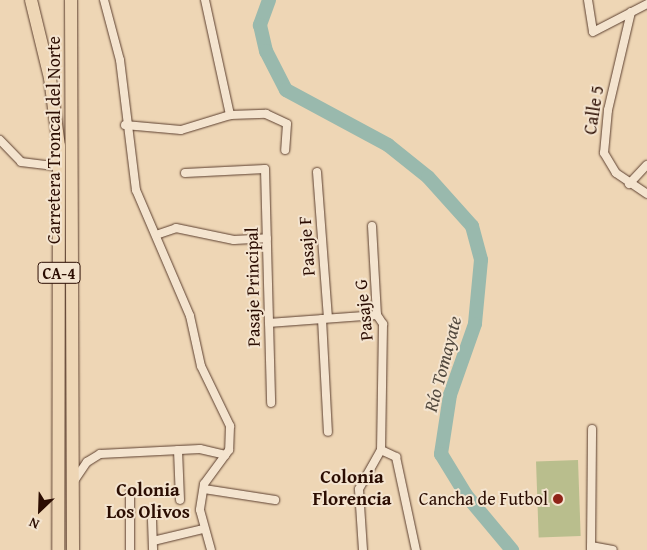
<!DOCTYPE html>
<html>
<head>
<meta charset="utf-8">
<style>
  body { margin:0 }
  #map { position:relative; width:647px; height:550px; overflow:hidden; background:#eed6b5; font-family:"Gentium Book Plus",serif }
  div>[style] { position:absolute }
  .green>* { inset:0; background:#b9be8d; transform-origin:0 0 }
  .river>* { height:14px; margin:-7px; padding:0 7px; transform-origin:7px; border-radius:7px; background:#99b9ad }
  .roads { filter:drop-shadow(0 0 1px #5c3f2f) drop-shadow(0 0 1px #5c3f2f) }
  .street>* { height:8px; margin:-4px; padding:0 4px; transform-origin:4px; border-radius:4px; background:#f4e4cf }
  .primary>* { height:12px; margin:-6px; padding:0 6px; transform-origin:6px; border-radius:6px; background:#eed6b5 }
  .dots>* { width:14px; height:14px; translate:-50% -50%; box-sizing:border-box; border:2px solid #f4e4cf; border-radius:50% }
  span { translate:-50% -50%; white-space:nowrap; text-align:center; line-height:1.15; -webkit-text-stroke:4px #f4e4cf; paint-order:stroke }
  .shield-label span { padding:1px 4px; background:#f4e4cf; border:1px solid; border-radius:4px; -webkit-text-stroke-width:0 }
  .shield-label { font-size:16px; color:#2b0d02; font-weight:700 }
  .street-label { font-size:18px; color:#2b0d02 }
  .poi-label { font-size:18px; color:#2b0d02 }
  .right { translate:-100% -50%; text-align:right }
  .water-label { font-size:19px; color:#52493e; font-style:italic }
  .neighbourhood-label { font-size:19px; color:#2b0d02; font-weight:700 }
  .north { position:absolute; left:15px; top:485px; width:50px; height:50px; -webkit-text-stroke:4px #f4e4cf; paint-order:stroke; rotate:204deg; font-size:14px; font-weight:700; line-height:20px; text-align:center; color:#2b0d02 }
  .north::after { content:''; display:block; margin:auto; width:18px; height:22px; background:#2b0d02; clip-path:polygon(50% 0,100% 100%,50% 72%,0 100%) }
</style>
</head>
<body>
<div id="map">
  <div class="green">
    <i style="left:578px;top:460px;width:76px;height:42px;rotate:88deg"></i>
  </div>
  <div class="river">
    <i style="left:269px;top:0;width:27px;rotate:110deg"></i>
    <i style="left:260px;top:25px;width:27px;rotate:77deg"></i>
    <i style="left:266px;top:51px;width:44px;rotate:62.9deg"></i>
    <i style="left:286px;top:90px;width:116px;rotate:28.3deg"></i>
    <i style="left:388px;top:145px;width:51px;rotate:38.7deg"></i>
    <i style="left:428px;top:177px;width:66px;rotate:48.1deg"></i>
    <i style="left:472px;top:226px;width:35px;rotate:75deg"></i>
    <i style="left:481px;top:260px;width:64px;rotate:95.4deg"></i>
    <i style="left:475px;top:324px;width:75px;rotate:109.4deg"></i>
    <i style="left:450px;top:395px;width:60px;rotate:98.7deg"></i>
    <i style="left:441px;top:454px;width:48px;rotate:58.6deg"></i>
    <i style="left:466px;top:495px;width:72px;rotate:50.1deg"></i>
  </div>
  <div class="roads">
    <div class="street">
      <i style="left:104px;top:0;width:62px;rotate:75.1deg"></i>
      <i style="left:120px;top:60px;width:131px;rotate:83deg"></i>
      <i style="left:136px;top:190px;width:137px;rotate:66.8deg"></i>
      <i style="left:190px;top:316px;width:51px;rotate:77.6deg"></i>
      <i style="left:201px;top:366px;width:67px;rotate:64.2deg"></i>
      <i style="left:230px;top:426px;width:24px;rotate:92deg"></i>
      <i style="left:229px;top:450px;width:42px;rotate:126.3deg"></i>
      <i style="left:204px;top:484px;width:26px;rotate:99deg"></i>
      <i style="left:200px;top:510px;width:41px;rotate:74.6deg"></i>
      <i style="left:205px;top:0;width:118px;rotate:77.7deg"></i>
      <i style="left:588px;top:0;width:32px;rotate:81deg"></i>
      <i style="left:593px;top:32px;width:61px;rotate:-27.4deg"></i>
      <i style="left:631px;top:12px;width:101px;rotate:103.2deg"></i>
      <i style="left:608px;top:110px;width:43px;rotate:95.3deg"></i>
      <i style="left:604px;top:153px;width:23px;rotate:59deg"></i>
      <i style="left:616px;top:173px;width:37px;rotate:34deg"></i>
      <i style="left:125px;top:125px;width:56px;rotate:5.1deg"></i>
      <i style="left:181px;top:130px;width:51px;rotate:-17deg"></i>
      <i style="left:230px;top:115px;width:36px;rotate:-2deg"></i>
      <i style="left:266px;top:114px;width:23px;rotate:25deg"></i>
      <i style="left:287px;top:124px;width:26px;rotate:94deg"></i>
      <i style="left:0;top:140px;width:30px;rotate:46deg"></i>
      <i style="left:21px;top:162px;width:38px;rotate:7deg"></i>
      <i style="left:317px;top:172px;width:146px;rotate:85.7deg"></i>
      <i style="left:185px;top:173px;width:80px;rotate:-2.9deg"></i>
      <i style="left:265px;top:169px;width:234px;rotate:88.5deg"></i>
      <i style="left:629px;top:184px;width:26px;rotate:-47deg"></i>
      <i style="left:372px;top:226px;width:89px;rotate:86.8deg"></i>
      <i style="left:377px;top:315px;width:11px;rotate:56deg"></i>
      <i style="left:383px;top:324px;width:126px;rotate:90.9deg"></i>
      <i style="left:156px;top:235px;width:21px;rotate:-19deg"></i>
      <i style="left:176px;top:228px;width:59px;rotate:11.7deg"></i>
      <i style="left:234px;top:240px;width:33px;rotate:-3deg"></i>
      <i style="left:322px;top:319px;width:113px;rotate:87deg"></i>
      <i style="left:269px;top:323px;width:108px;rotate:-4.2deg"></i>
      <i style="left:178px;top:450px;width:50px;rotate:87.7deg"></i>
      <i style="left:381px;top:450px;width:17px;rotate:25deg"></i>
      <i style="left:396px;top:457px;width:95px;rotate:77.9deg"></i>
      <i style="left:74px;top:481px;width:23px;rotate:-56deg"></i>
      <i style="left:87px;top:462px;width:15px;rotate:-32deg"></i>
      <i style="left:100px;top:454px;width:100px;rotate:-2.9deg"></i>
      <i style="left:200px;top:449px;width:26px;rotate:13deg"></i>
      <i style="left:204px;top:489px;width:72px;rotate:8.8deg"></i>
      <i style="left:152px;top:520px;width:30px;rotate:88deg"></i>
      <i style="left:153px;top:541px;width:51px;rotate:-13.5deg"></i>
      <i style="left:591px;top:546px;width:22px;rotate:10deg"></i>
      <i style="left:130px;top:550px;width:58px;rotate:-90deg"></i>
      <i style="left:363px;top:550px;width:61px;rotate:-93.8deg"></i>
      <i style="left:359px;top:489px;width:45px;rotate:-60.6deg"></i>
      <i style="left:591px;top:550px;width:121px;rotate:-89.5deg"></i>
    </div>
    <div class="primary">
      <i style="left:31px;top:0;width:80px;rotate:76.3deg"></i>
      <i style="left:50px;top:78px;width:69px;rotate:82.5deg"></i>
      <i style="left:59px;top:146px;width:404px;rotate:90.1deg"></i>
      <i style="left:71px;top:0;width:550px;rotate:89.79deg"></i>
    </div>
  </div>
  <div class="dots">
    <i style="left:558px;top:499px;background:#8f2418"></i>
  </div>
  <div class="shield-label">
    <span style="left:59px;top:273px">CA-4</span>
  </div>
  <div class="street-label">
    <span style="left:594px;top:110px;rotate:-81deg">Calle 5</span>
    <span style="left:54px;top:140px;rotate:-90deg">Carretera Troncal del Norte</span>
    <span style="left:307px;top:246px;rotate:-94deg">Pasaje F</span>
    <span style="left:253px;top:287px;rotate:-91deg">Pasaje Principal</span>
    <span style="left:364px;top:310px;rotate:-96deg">Pasaje G</span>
  </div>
  <div class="poi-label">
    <span class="right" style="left:548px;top:499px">Cancha de Futbol</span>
  </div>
  <div class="water-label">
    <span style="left:443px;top:364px;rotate:-75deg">Río Tomayate</span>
  </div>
  <div class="neighbourhood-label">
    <span style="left:352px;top:488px">Colonia<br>Florencia</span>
    <span style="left:148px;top:501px">Colonia<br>Los Olivos</span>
  </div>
  <div class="north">N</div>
</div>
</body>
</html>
